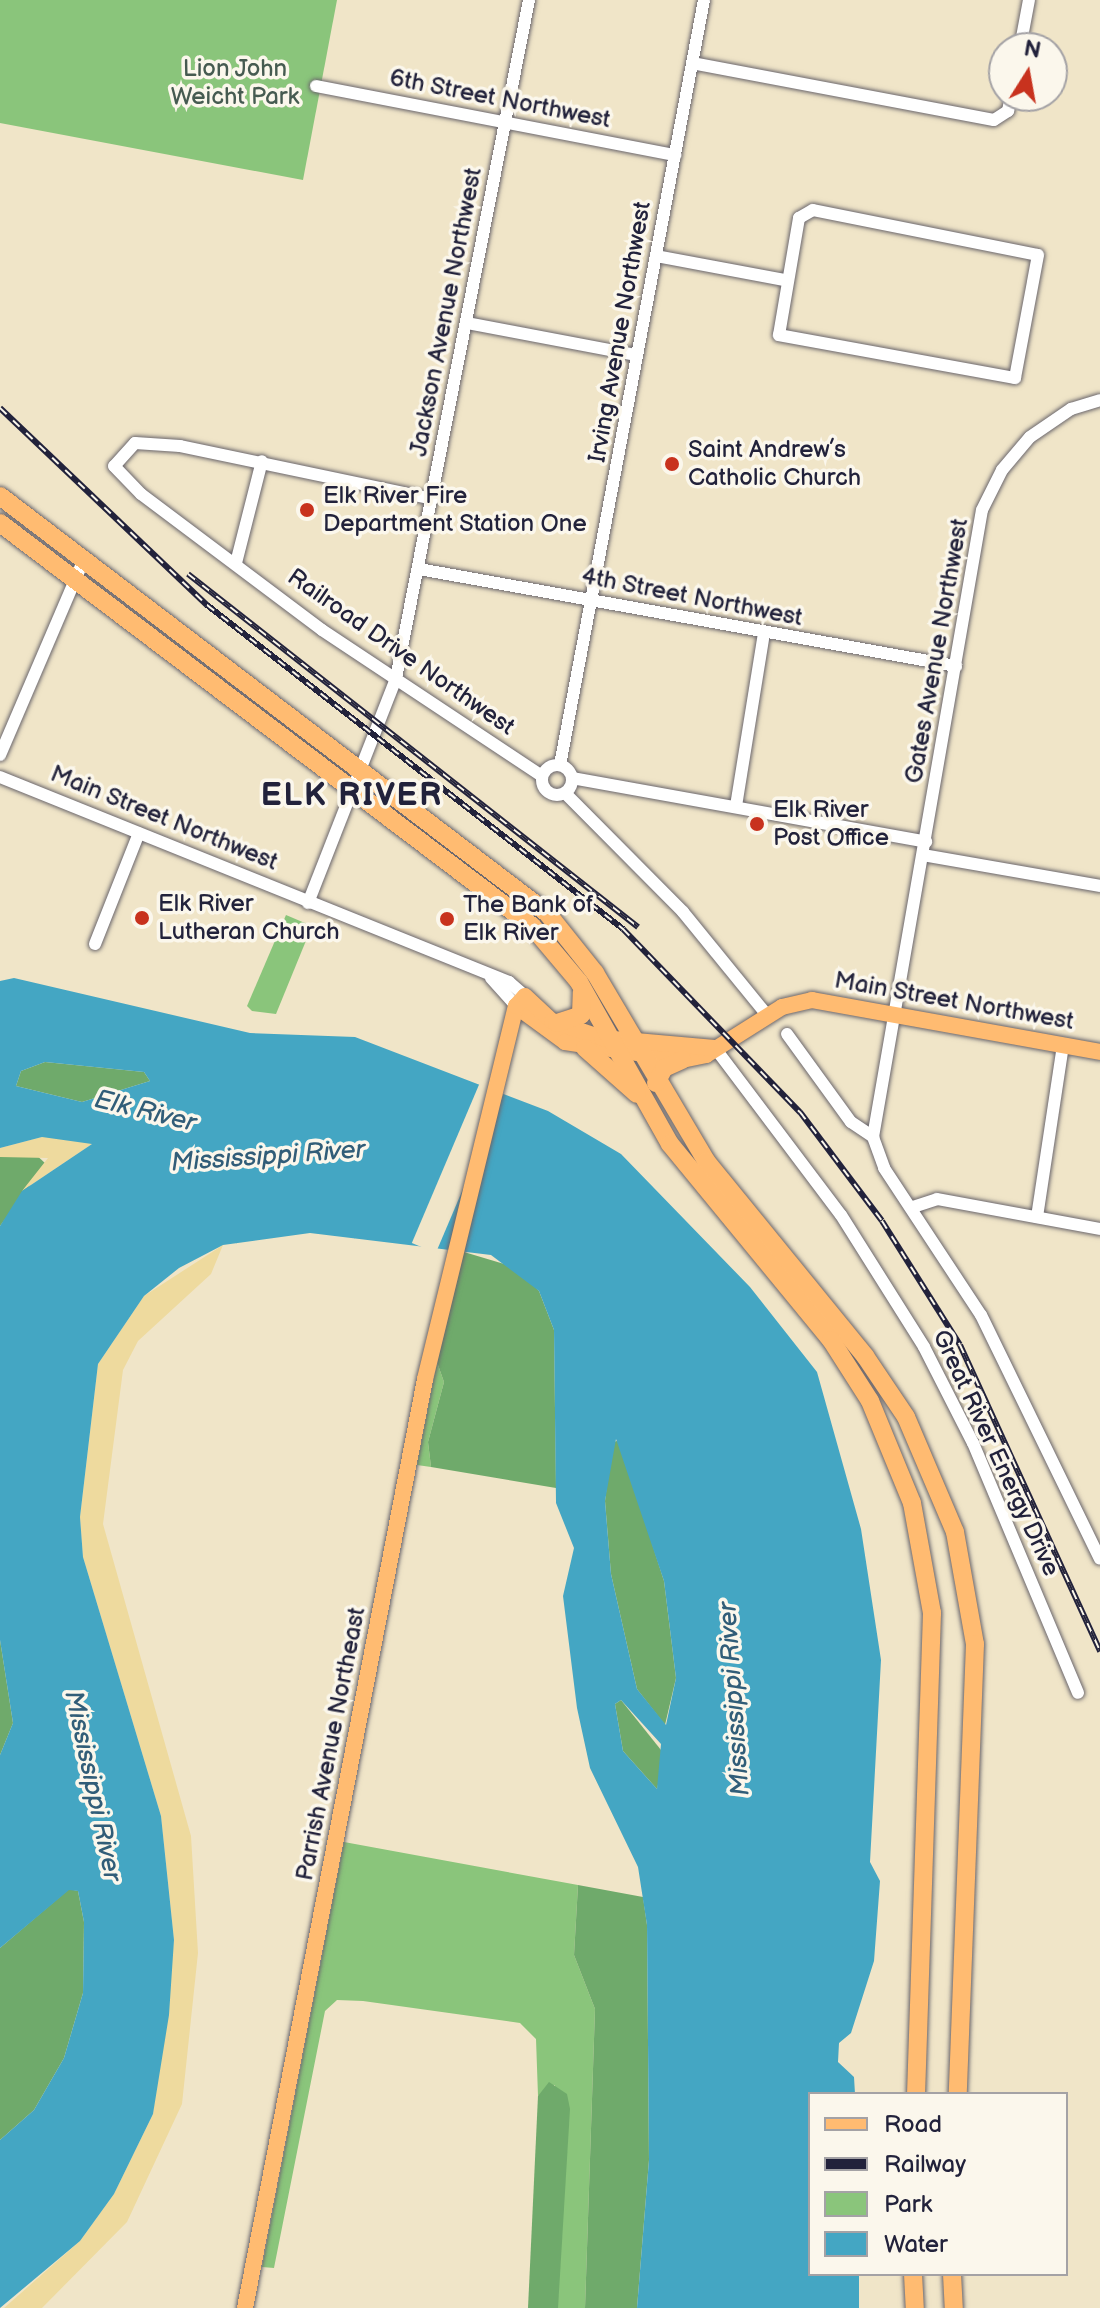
<!DOCTYPE html>
<html>
<head>
<meta charset="utf-8">
<style>
  body { margin:0 }
  #map { position:relative; width:1100px; height:2308px; overflow:hidden; background:#f0e5c8; font-family:"Balsamiq Sans",sans-serif }
  div>[style] { position:absolute }
  .green>* { inset:0; background:#8ac57b }
  .forest>* { inset:0; background:#6faa6b }
  .sand>* { inset:0; background:#eeda9e }
  .water>* { inset:0; background:#44a6c3 }
  .pier>* { inset:0; background:#f0e5c8; transform-origin:0 0 }
  .roads { filter:drop-shadow(0 0 2px #6a666c) drop-shadow(0 0 2px #6a666c) }
  .minor>* { height:12px; margin:-6px; padding:0 6px; transform-origin:6px; border-radius:6px; background:#fff }
  .minor>.ring { margin:-6px; padding:0; box-sizing:content-box; background:none; border:12px solid #fff; border-radius:50% }
  .major>* { height:16px; margin:-8px; padding:0 8px; transform-origin:8px; border-radius:8px; background:#ffbb71 }
  .highway>* { height:18px; margin:-9px; padding:0 9px; transform-origin:9px; border-radius:9px; background:#ffbb71 }
  .rail>* { height:6px; margin-top:-3px; transform-origin:0; background:repeating-linear-gradient(90deg,#fbf7ec 0 9px,#22223b 0 18px); box-sizing:border-box; border-block:2px solid #22223b }
  .dots>* { width:22px; height:22px; translate:-50% -50%; box-sizing:border-box; border:4px solid #fbf7ec; border-radius:50% }
  span { translate:-50% -50%; white-space:nowrap; text-align:center; line-height:1.15; -webkit-text-stroke:7px #fbf7ec; paint-order:stroke }
  .park-label { font-size:24px; color:#465b51 }
  .street-label { font-size:24px; color:#22223b }
  .poi-label { font-size:24px; color:#22223b }
  .left { translate:0 -50%; text-align:left }
  .water-label { font-size:26px; color:#315d78; font-style:italic }
  .district-label { font-size:32px; color:#22223b; font-weight:700; letter-spacing:2px }
  .legend { position:absolute; left:808px; top:2092px; width:260px; height:184px; box-sizing:border-box; background:#fbf7ec; border:2px solid #a4a2a5; margin:0; padding:10px 14px; list-style:none; font-size:24px; color:#22223b }
  .legend li { display:flex; align-items:center; gap:16px; height:40px }
  .legend b { width:40px; border:2px solid #a4a2a5 }
  .north { position:absolute; left:988px; top:32px; width:80px; height:80px; box-sizing:border-box; background:#fbf7ec; border:2px solid #a4a2a5; border-radius:50%; rotate:11deg; font-size:22px; font-weight:700; line-height:32px; text-align:center; color:#22223b }
  .north::after { content:''; display:block; margin:auto; width:28px; height:36px; background:#c8321e; clip-path:polygon(50% 0,100% 100%,50% 72%,0 100%) }
</style>
</head>
<body>
<div id="map">
  <div class="green">
    <i style="clip-path:polygon(0 0,337px 0,303px 180px,0 123px)"></i>
    <i style="clip-path:polygon(286px 915px,312px 926px,276px 1014px,252px 1011px,247px 1006px)"></i>
    <i style="clip-path:polygon(437px 1362px,444px 1382px,428px 1442px,431px 1467px,417px 1465px)"></i>
    <i style="clip-path:polygon(344px 1842px,578px 1885px,574px 1955px,595px 2009px,585px 2308px,558px 2308px,555px 2085px,538px 2096px,536px 2039px,520px 2023px,363px 2001px,337px 2000px,325px 2011px,274px 2268px,262px 2267px)"></i>
  </div>
  <div class="forest">
    <i style="clip-path:polygon(45px 1062px,144px 1072px,150px 1081px,82px 1102px,16px 1086px,21px 1071px)"></i>
    <i style="clip-path:polygon(33px 1152px,46px 1164px,0 1226px,0 1157px)"></i>
    <i style="clip-path:polygon(464px 1252px,514px 1267px,539px 1291px,554px 1330px,556px 1488px,431px 1467px,428px 1442px,444px 1382px,437px 1362px)"></i>
    <i style="clip-path:polygon(619px 1440px,664px 1581px,676px 1678px,665px 1725px,637px 1689px,611px 1574px,605px 1501px,612px 1443px)"></i>
    <i style="clip-path:polygon(0 1640px,13px 1723px,0 1755px)"></i>
    <i style="clip-path:polygon(621px 1700px,665px 1755px,657px 1789px,623px 1751px,615px 1704px)"></i>
    <i style="clip-path:polygon(578px 1885px,643px 1897px,647px 1925px,649px 2160px,637px 2308px,585px 2308px,595px 2009px,574px 1955px)"></i>
    <i style="clip-path:polygon(69px 1889px,78px 1891px,84px 1922px,83px 1993px,64px 2058px,34px 2110px,0 2140px,0 1948px)"></i>
    <i style="clip-path:polygon(549px 2082px,567px 2094px,570px 2109px,558px 2308px,528px 2308px,538px 2096px)"></i>
  </div>
  <div class="sand">
    <i style="clip-path:polygon(42px 1137px,84px 1138px,92px 1144px,22px 1191px,48px 1158px,0 1157px,0 1148px)"></i>
    <i style="clip-path:polygon(223px 1245px,211px 1274px,138px 1341px,123px 1370px,103px 1524px,191px 1836px,198px 1953px,182px 2104px,127px 2222px,42px 2308px,4px 2308px,80px 2241px,114px 2194px,153px 2114px,174px 1940px,161px 1816px,83px 1557px,80px 1517px,98px 1364px,144px 1296px)"></i>
  </div>
  <div class="water">
    <i style="clip-path:polygon(evenodd,14px 978px,250px 1033px,355px 1037px,548px 1111px,621px 1154px,750px 1287px,817px 1372px,861px 1529px,881px 1660px,870px 1862px,880px 1881px,874px 1961px,851px 2033px,839px 2043px,838px 2062px,854px 2077px,855px 2094px,810px 2094px,810px 2274px,859px 2274px,859px 2308px,637px 2308px,649px 2160px,647px 1925px,638px 1867px,590px 1768px,577px 1708px,563px 1596px,574px 1548px,556px 1503px,554px 1330px,539px 1291px,491px 1255px,310px 1233px,223px 1245px,179px 1268px,144px 1296px,98px 1364px,80px 1517px,83px 1557px,161px 1816px,174px 1940px,169px 2015px,153px 2114px,114px 2194px,80px 2241px,0 2308px,0 2140px,34px 2110px,64px 2058px,83px 1993px,84px 1922px,78px 1891px,69px 1890px,0 1948px,0 1755px,13px 1723px,0 1640px,0 1226px,22px 1191px,92px 1144px,42px 1137px,0 1148px,0 981px,14px 978px,45px 1062px,144px 1072px,150px 1081px,82px 1102px,16px 1086px,21px 1071px,45px 1062px,14px 978px,616px 1439px,664px 1581px,676px 1678px,666px 1725px,637px 1689px,611px 1574px,605px 1501px,616px 1439px,14px 978px,621px 1700px,661px 1744px,657px 1789px,623px 1751px,615px 1704px,621px 1700px)"></i>
  </div>
  <div class="pier">
    <i style="left:481px;top:1080px;width:26px;height:177px;rotate:23deg"></i>
  </div>
  <div class="roads">
    <div class="minor">
      <i style="left:1020px;top:48px;width:49px;rotate:-79.4deg"></i>
      <i style="left:692px;top:63px;width:307px;rotate:10.7deg"></i>
      <i style="left:994px;top:120px;width:17px;rotate:-33deg"></i>
      <i style="left:1008px;top:111px;width:15px;rotate:-79deg"></i>
      <i style="left:316px;top:86px;width:366px;rotate:10.9deg"></i>
      <i style="left:813px;top:210px;width:229px;rotate:11.3deg"></i>
      <i style="left:1038px;top:255px;width:125px;rotate:100.6deg"></i>
      <i style="left:1015px;top:378px;width:240px;rotate:-169.7deg"></i>
      <i style="left:779px;top:335px;width:119px;rotate:-80.3deg"></i>
      <i style="left:799px;top:218px;width:16px;rotate:-30deg"></i>
      <i style="left:656px;top:256px;width:130px;rotate:10.6deg"></i>
      <i style="left:467px;top:323px;width:172px;rotate:10.7deg"></i>
      <i style="left:433px;top:499px;width:258px;rotate:-168.2deg"></i>
      <i style="left:180px;top:446px;width:45px;rotate:-176.2deg"></i>
      <i style="left:135px;top:443px;width:31px;rotate:132deg"></i>
      <i style="left:114px;top:466px;width:39px;rotate:46deg"></i>
      <i style="left:141px;top:494px;width:226px;rotate:36.9deg"></i>
      <i style="left:322px;top:630px;width:264px;rotate:33.6deg"></i>
      <i style="left:236px;top:563px;width:105px;rotate:-75.7deg"></i>
      <i style="left:419px;top:569px;width:546px;rotate:10.24deg"></i>
      <i style="left:0;top:755px;width:211px;rotate:-66.8deg"></i>
      <i class="ring" style="left:542px;top:765px;width:18px;height:18px"></i>
      <i style="left:560px;top:765px;width:778px;rotate:-79.34deg"></i>
      <i style="left:0;top:777px;width:549px;rotate:21.94deg"></i>
      <i style="left:509px;top:982px;width:21px;rotate:41deg"></i>
      <i style="left:572px;top:778px;width:360px;rotate:10.2deg"></i>
      <i style="left:565px;top:793px;width:168px;rotate:45.2deg"></i>
      <i style="left:683px;top:912px;width:133px;rotate:50.8deg"></i>
      <i style="left:736px;top:806px;width:175px;rotate:-80.8deg"></i>
      <i style="left:923px;top:855px;width:180px;rotate:9.9deg"></i>
      <i style="left:308px;top:903px;width:242px;rotate:-68.6deg"></i>
      <i style="left:396px;top:678px;width:691px;rotate:-78.9deg"></i>
      <i style="left:95px;top:944px;width:119px;rotate:-68.4deg"></i>
      <i style="left:491px;top:978px;width:38px;rotate:48deg"></i>
      <i style="left:787px;top:1034px;width:109px;rotate:54deg"></i>
      <i style="left:851px;top:1122px;width:27px;rotate:34deg"></i>
      <i style="left:873px;top:1137px;width:33px;rotate:70deg"></i>
      <i style="left:884px;top:1168px;width:176px;rotate:56.6deg"></i>
      <i style="left:981px;top:1315px;width:271px;rotate:64deg"></i>
      <i style="left:715px;top:1048px;width:209px;rotate:53deg"></i>
      <i style="left:841px;top:1215px;width:156px;rotate:57.8deg"></i>
      <i style="left:924px;top:1347px;width:108px;rotate:63deg"></i>
      <i style="left:973px;top:1443px;width:271px;rotate:67.2deg"></i>
      <i style="left:873px;top:1137px;width:636px;rotate:-80.14deg"></i>
      <i style="left:982px;top:510px;width:45px;rotate:-63.4deg"></i>
      <i style="left:1002px;top:470px;width:43px;rotate:-49.7deg"></i>
      <i style="left:1030px;top:437px;width:50px;rotate:-34.3deg"></i>
      <i style="left:1071px;top:409px;width:30px;rotate:-17deg"></i>
      <i style="left:913px;top:1207px;width:25px;rotate:-18deg"></i>
      <i style="left:937px;top:1199px;width:166px;rotate:10.4deg"></i>
      <i style="left:1037px;top:1217px;width:174px;rotate:-81.4deg"></i>
    </div>
    <div class="major">
      <i style="left:516px;top:1006px;width:61px;rotate:36.3deg"></i>
      <i style="left:565px;top:1042px;width:118px;rotate:8.7deg"></i>
      <i style="left:682px;top:1060px;width:25px;rotate:-12deg"></i>
      <i style="left:706px;top:1055px;width:90px;rotate:-32.3deg"></i>
      <i style="left:782px;top:1007px;width:31px;rotate:-13deg"></i>
      <i style="left:812px;top:1000px;width:293px;rotate:10.2deg"></i>
      <i style="left:245px;top:2308px;width:946px;rotate:-79.03deg"></i>
      <i style="left:425px;top:1379px;width:384px;rotate:-76.3deg"></i>
      <i style="left:516px;top:1006px;width:13px;rotate:-48deg"></i>
      <i style="left:525px;top:996px;width:37px;rotate:43deg"></i>
      <i style="left:552px;top:1021px;width:53px;rotate:18.8deg"></i>
      <i style="left:602px;top:1038px;width:113px;rotate:5.1deg"></i>
    </div>
    <div class="highway">
      <i style="left:0;top:496px;width:688px;rotate:37.32deg"></i>
      <i style="left:547px;top:913px;width:77px;rotate:51.3deg"></i>
      <i style="left:595px;top:973px;width:218px;rotate:59.4deg"></i>
      <i style="left:706px;top:1161px;width:252px;rotate:50.8deg"></i>
      <i style="left:865px;top:1356px;width:73px;rotate:56.1deg"></i>
      <i style="left:906px;top:1417px;width:125px;rotate:66.9deg"></i>
      <i style="left:955px;top:1532px;width:114px;rotate:79.9deg"></i>
      <i style="left:975px;top:1644px;width:450px;rotate:92.2deg"></i>
      <i style="left:0;top:523px;width:667px;rotate:37.14deg"></i>
      <i style="left:532px;top:926px;width:73px;rotate:50deg"></i>
      <i style="left:579px;top:982px;width:186px;rotate:60.7deg"></i>
      <i style="left:670px;top:1144px;width:254px;rotate:50.6deg"></i>
      <i style="left:831px;top:1340px;width:72px;rotate:57.4deg"></i>
      <i style="left:870px;top:1401px;width:110px;rotate:67.6deg"></i>
      <i style="left:912px;top:1503px;width:112px;rotate:79.7deg"></i>
      <i style="left:932px;top:1613px;width:481px;rotate:91.9deg"></i>
      <i style="left:557px;top:1023px;width:25px;rotate:-18deg"></i>
      <i style="left:581px;top:1015px;width:23px;rotate:-88deg"></i>
      <i style="left:585px;top:1048px;width:69px;rotate:41.5deg"></i>
      <i style="left:656px;top:1083px;width:17px;rotate:-62deg"></i>
      <i style="left:664px;top:1068px;width:20px;rotate:-24deg"></i>
      <i style="left:913px;top:2274px;width:34px;rotate:87deg"></i>
      <i style="left:952px;top:2274px;width:34px;rotate:87deg"></i>
    </div>
  </div>
  <div class="rail">
    <i style="left:0;top:408px;width:286px;rotate:43.6deg"></i>
    <i style="left:207px;top:605px;width:527px;rotate:37.91deg"></i>
    <i style="left:623px;top:929px;width:255px;rotate:46deg"></i>
    <i style="left:800px;top:1112px;width:136px;rotate:53deg"></i>
    <i style="left:882px;top:1221px;width:146px;rotate:57.8deg"></i>
    <i style="left:960px;top:1345px;width:337px;rotate:65.4deg"></i>
    <i style="left:188px;top:574px;width:572px;rotate:38.11deg"></i>
  </div>
  <div class="dots">
    <i style="left:672px;top:464px;background:#c8321e"></i>
    <i style="left:307px;top:510px;background:#c8321e"></i>
    <i style="left:757px;top:824px;background:#c8321e"></i>
    <i style="left:142px;top:918px;background:#c8321e"></i>
    <i style="left:447px;top:919px;background:#c8321e"></i>
  </div>
  <div class="park-label">
    <span style="left:235px;top:83px">Lion John<br>Weicht Park</span>
  </div>
  <div class="street-label">
    <span style="left:500px;top:99px;rotate:11deg">6th Street Northwest</span>
    <span style="left:446px;top:312px;rotate:-79deg">Jackson Avenue Northwest</span>
    <span style="left:620px;top:332px;rotate:-80deg">Irving Avenue Northwest</span>
    <span style="left:692px;top:597px;rotate:11deg">4th Street Northwest</span>
    <span style="left:937px;top:651px;rotate:-80deg">Gates Avenue Northwest</span>
    <span style="left:401px;top:652px;rotate:35deg">Railroad Drive Northwest</span>
    <span style="left:164px;top:818px;rotate:22deg">Main Street Northwest</span>
    <span style="left:954px;top:1001px;rotate:10deg">Main Street Northwest</span>
    <span style="left:996px;top:1453px;rotate:65deg">Great River Energy Drive</span>
    <span style="left:331px;top:1744px;rotate:-79deg">Parrish Avenue Northeast</span>
  </div>
  <div class="poi-label">
    <span class="left" style="left:688px;top:464px">Saint Andrew’s<br>Catholic Church</span>
    <span class="left" style="left:323px;top:510px">Elk River Fire<br>Department Station One</span>
    <span class="left" style="left:773px;top:824px">Elk River<br>Post Office</span>
    <span class="left" style="left:158px;top:918px">Elk River<br>Lutheran Church</span>
    <span class="left" style="left:463px;top:919px">The Bank of<br>Elk River</span>
  </div>
  <div class="water-label">
    <span style="left:145px;top:1112px;rotate:14deg">Elk River</span>
    <span style="left:268px;top:1157px;rotate:-4deg">Mississippi River</span>
    <span style="left:735px;top:1699px;rotate:-94deg">Mississippi River</span>
    <span style="left:92px;top:1786px;rotate:78deg">Mississippi River</span>
  </div>
  <div class="district-label">
    <span style="left:352px;top:796px">ELK RIVER</span>
  </div>
  <ul class="legend">
  <li><b style="height:10px;background:#ffbb71"></b>Road</li>
  <li><b style="height:10px;background:#22223b"></b>Railway</li>
  <li><b style="height:22px;background:#8ac57b"></b>Park</li>
  <li><b style="height:22px;background:#44a6c3"></b>Water</li>
  </ul>
  <div class="north">N</div>
</div>
</body>
</html>
